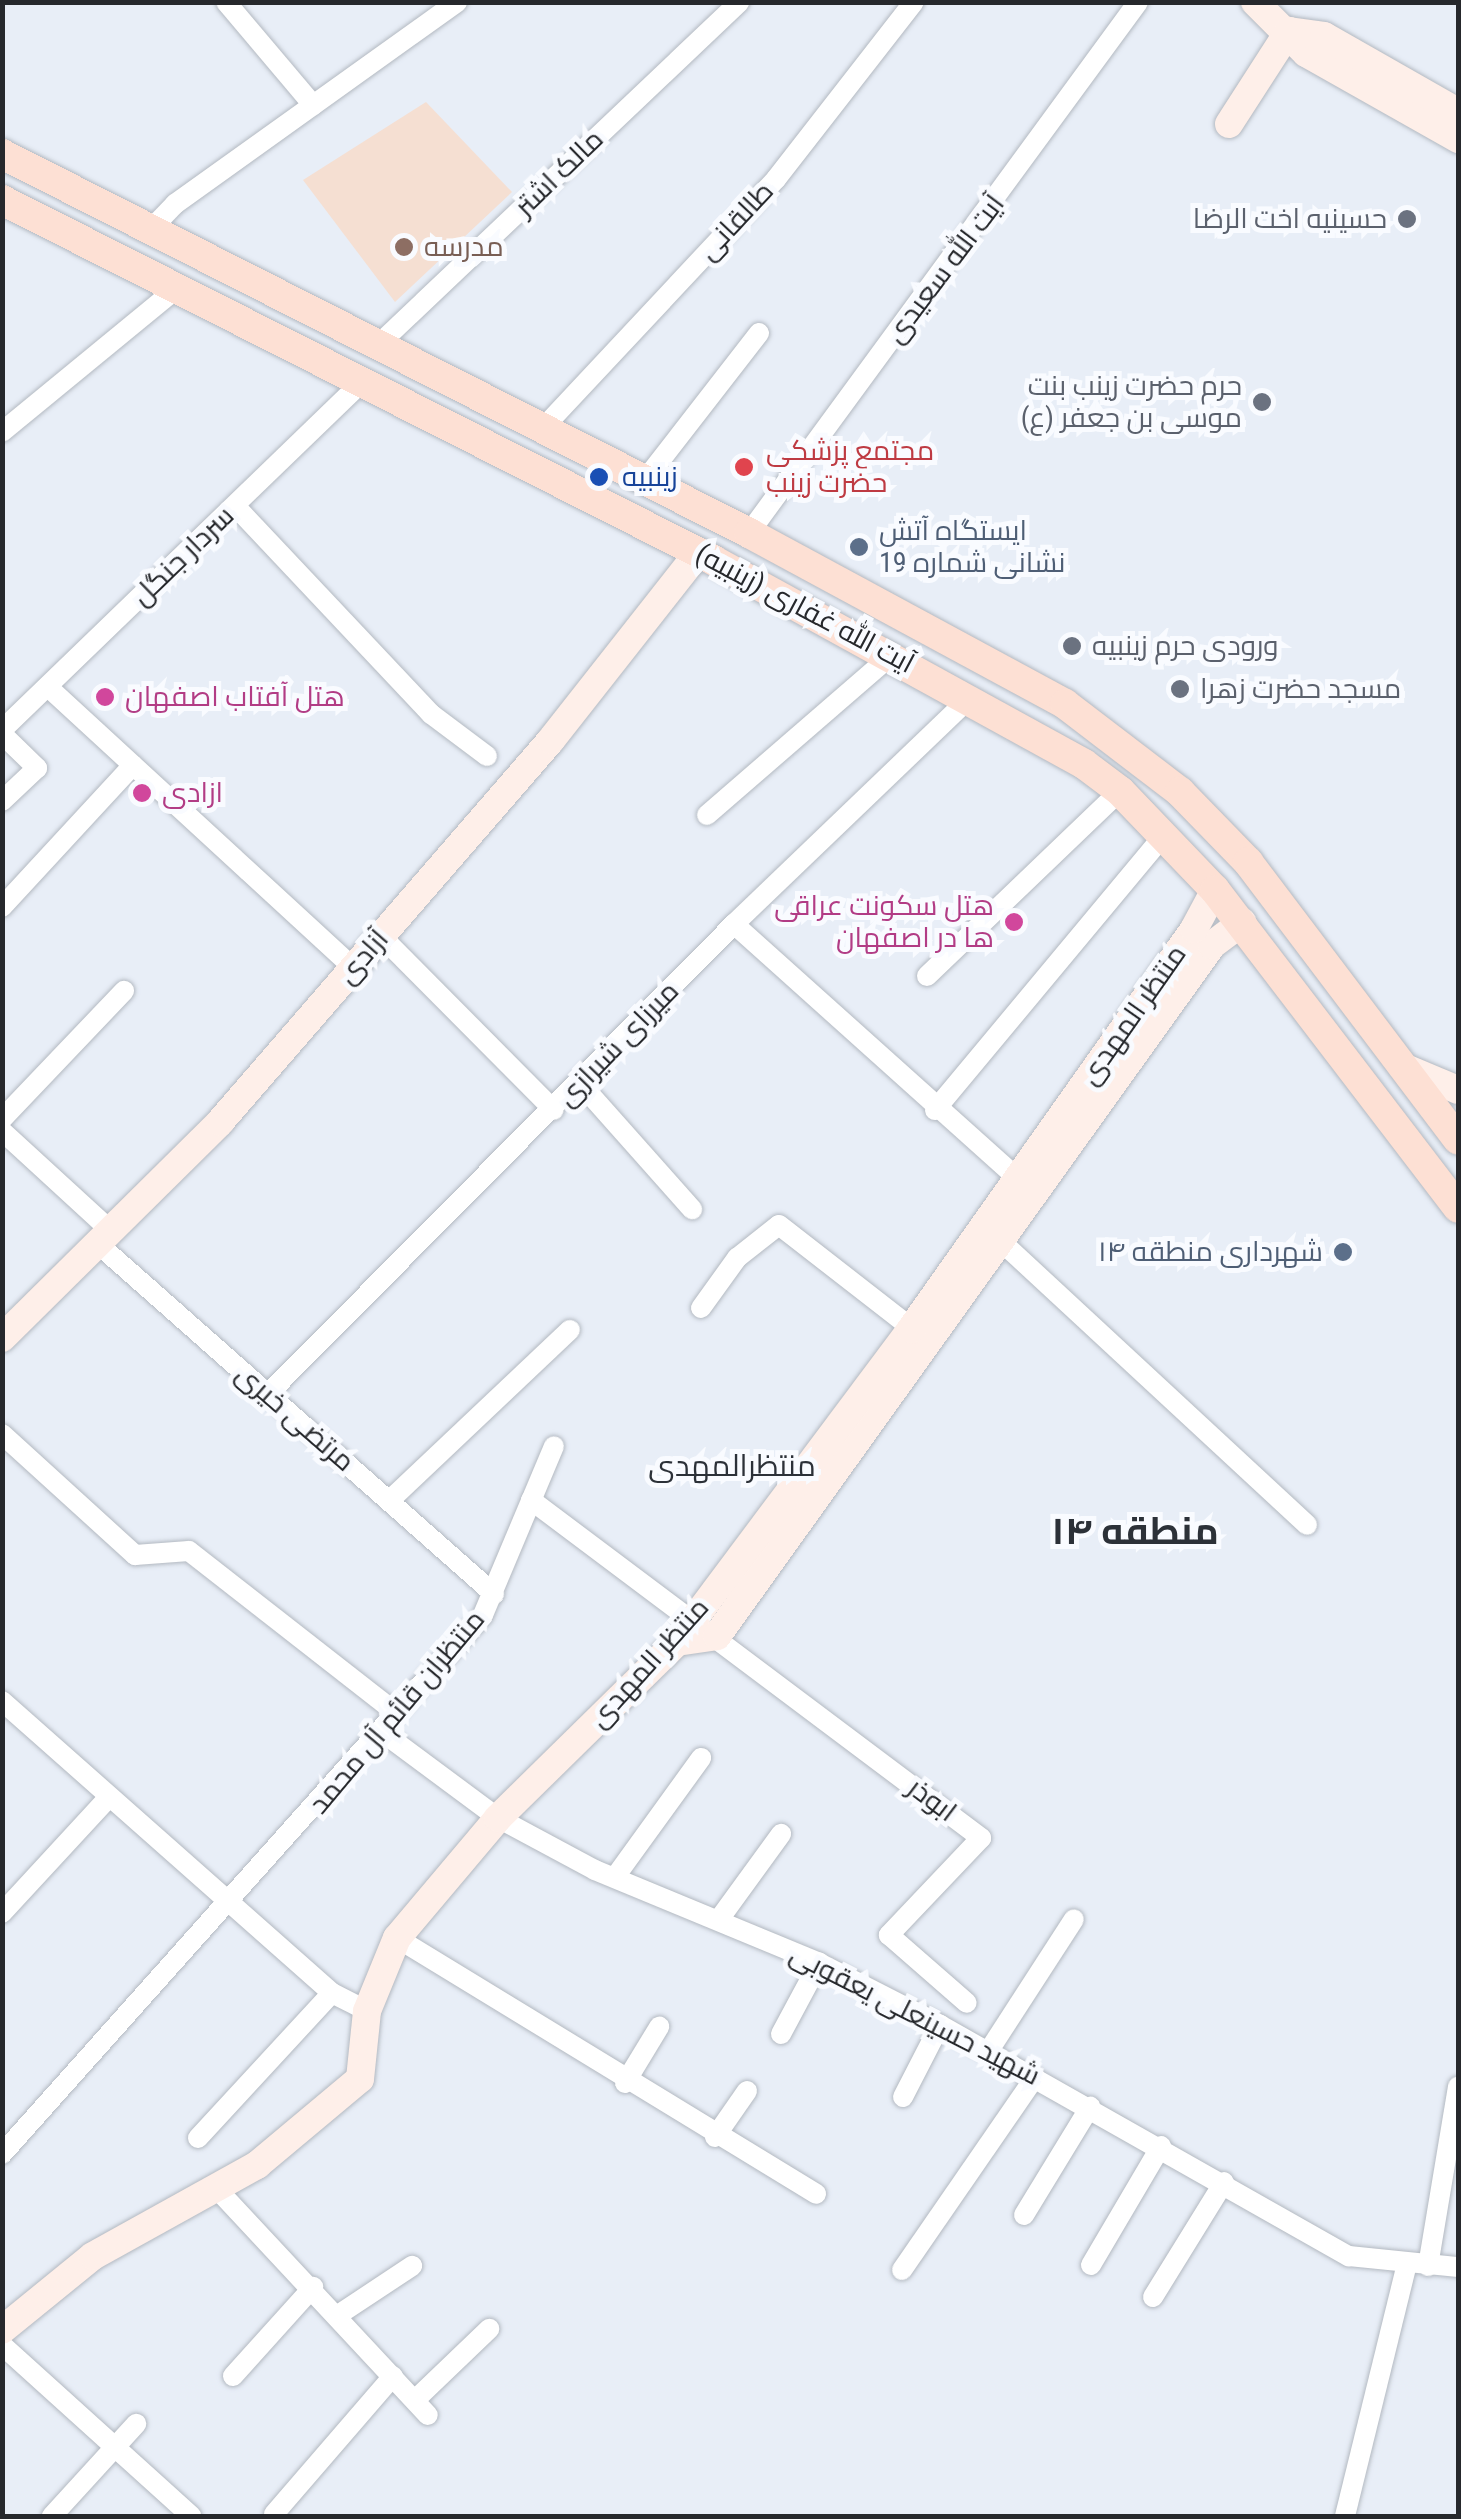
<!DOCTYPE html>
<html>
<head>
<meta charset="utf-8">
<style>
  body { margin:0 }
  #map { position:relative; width:1461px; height:2519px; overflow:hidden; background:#e8eef7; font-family:"Roboto Condensed",Cairo,sans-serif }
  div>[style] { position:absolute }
  .education>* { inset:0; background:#f5dfd2 }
  .roads { filter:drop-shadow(0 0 2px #b3b9c1) drop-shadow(0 0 2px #b3b9c1) }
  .street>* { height:20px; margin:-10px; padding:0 10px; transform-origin:10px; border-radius:10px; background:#fff }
  .secondary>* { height:28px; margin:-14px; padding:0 14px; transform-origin:14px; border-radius:14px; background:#feefe9 }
  .primary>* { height:30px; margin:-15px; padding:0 15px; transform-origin:15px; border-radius:15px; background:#fde0d4 }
  .dots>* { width:28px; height:28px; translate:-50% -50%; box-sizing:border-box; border:5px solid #f9fbff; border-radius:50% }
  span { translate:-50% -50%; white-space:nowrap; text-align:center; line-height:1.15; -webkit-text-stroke:10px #f9fbff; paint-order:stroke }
  .street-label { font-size:28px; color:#26282c }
  .worship-label { font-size:28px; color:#5b616d }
  .right { translate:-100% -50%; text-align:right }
  .left { translate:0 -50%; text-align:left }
  .education-label { font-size:28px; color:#785e54 }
  .health-label { font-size:28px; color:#be3a42 }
  .transit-label { font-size:28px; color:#164399 }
  .service-label { font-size:28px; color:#4e5e75 }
  .hotel-label { font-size:28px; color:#b23c85 }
  .neighbourhood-label { font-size:30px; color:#2c3138 }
  .district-label { font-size:38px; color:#2c3138; font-weight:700 }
  .frame { position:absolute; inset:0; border:5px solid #26282c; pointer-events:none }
</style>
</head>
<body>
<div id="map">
  <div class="education">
    <i style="clip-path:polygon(426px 102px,512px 192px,395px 302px,303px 180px)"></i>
  </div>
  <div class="roads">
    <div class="street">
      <i style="left:226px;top:2px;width:135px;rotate:49.8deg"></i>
      <i style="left:151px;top:229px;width:35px;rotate:-46deg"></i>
      <i style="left:175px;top:204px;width:347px;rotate:-35.6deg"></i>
      <i style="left:378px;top:345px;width:498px;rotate:-43.5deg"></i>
      <i style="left:544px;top:427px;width:340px;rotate:-46.9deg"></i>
      <i style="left:776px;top:179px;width:224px;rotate:-52.1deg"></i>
      <i style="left:2px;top:432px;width:227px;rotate:-39.4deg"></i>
      <i style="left:645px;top:480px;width:186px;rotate:-52.2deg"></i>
      <i style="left:235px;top:506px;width:286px;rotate:46.7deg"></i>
      <i style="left:431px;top:714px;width:70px;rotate:36.9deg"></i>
      <i style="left:749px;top:533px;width:658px;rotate:-53.77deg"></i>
      <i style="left:48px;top:687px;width:415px;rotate:42.6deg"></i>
      <i style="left:2px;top:730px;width:501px;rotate:-44.03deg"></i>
      <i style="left:2px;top:734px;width:49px;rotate:44.2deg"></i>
      <i style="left:37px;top:768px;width:48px;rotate:136.7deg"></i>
      <i style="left:707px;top:815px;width:245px;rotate:-40.9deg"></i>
      <i style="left:2px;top:907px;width:193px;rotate:-47.3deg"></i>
      <i style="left:734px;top:924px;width:382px;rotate:41.9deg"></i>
      <i style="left:381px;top:936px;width:245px;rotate:45.2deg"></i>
      <i style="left:927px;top:976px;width:267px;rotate:-43.8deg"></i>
      <i style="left:580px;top:1083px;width:169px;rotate:48.4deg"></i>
      <i style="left:935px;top:1110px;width:358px;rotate:-50.2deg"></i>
      <i style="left:2px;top:1119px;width:177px;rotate:-46.4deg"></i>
      <i style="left:2px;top:1131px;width:147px;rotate:42.5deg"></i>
      <i style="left:993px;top:1234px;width:428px;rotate:42.8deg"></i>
      <i style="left:97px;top:1243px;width:530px;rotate:41.48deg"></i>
      <i style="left:701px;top:1308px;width:62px;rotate:-54.2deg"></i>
      <i style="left:737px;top:1258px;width:53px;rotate:-38.2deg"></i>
      <i style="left:779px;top:1225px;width:177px;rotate:37.9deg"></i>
      <i style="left:268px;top:1394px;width:662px;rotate:-45.24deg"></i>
      <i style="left:734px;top:924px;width:328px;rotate:-43.8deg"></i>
      <i style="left:2px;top:1434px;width:180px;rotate:42.3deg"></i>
      <i style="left:135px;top:1555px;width:54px;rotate:-4.2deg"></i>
      <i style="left:189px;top:1551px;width:263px;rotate:38deg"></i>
      <i style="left:531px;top:1500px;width:563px;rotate:36.91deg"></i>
      <i style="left:981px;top:1838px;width:134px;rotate:133.5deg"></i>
      <i style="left:889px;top:1935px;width:103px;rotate:41.1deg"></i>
      <i style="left:389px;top:1501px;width:249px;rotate:-43.4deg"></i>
      <i style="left:2px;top:1701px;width:441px;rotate:41.5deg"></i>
      <i style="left:332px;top:1993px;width:39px;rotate:27deg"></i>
      <i style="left:382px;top:1732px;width:144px;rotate:36.6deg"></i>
      <i style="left:498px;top:1818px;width:110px;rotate:28.2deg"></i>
      <i style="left:595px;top:1870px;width:243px;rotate:22.5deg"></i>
      <i style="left:819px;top:1963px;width:136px;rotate:27.1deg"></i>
      <i style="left:940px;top:2025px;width:470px;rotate:29.5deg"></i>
      <i style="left:1349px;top:2256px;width:110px;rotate:5.8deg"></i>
      <i style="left:615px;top:1877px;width:147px;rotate:-54.1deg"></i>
      <i style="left:2px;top:1913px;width:156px;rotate:-47.3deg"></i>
      <i style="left:720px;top:1918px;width:104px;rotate:-54deg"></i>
      <i style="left:397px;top:1938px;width:491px;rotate:31.4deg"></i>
      <i style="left:781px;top:2034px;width:81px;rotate:-61.8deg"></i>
      <i style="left:988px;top:2052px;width:158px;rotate:-57.1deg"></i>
      <i style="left:625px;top:2083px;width:66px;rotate:-58.7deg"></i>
      <i style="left:903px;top:2097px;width:81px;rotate:-62.8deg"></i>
      <i style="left:715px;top:2137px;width:56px;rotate:-55.2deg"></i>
      <i style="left:198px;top:2138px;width:197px;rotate:-47.3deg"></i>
      <i style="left:2px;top:2154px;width:722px;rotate:-48.25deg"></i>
      <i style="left:483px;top:1615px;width:183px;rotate:-67.2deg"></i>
      <i style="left:217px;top:2189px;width:309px;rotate:47deg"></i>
      <i style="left:1024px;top:2215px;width:127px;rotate:-58.6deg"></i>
      <i style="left:1091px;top:2265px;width:138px;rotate:-59.5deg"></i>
      <i style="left:1428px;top:2266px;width:182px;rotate:-80.5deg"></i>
      <i style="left:902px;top:2270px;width:234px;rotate:-55.4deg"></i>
      <i style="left:1153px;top:2297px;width:135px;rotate:-58.3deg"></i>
      <i style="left:338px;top:2315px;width:89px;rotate:-33.5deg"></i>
      <i style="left:2px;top:2345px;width:255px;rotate:42.1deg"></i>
      <i style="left:233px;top:2376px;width:120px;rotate:-48deg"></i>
      <i style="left:415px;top:2400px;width:103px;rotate:-43.8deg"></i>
      <i style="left:274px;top:2514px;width:182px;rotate:-49.2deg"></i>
      <i style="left:52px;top:2516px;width:125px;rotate:-47.6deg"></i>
      <i style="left:1345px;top:2516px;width:260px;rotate:-76.2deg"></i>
    </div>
    <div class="secondary">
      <i style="left:1255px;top:2px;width:72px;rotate:45deg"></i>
      <i style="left:1306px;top:53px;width:175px;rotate:29.5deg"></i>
      <i style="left:1289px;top:31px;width:35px;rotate:8deg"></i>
      <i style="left:1324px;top:36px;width:154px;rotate:29.6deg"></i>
      <i style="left:1229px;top:124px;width:111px;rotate:-57.2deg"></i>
      <i style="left:1408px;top:1069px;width:54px;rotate:22.8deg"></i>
      <i style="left:2px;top:1338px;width:307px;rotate:-44.7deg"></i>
      <i style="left:220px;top:1122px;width:505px;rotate:-49.09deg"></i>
      <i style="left:551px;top:740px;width:238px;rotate:-51.8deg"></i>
      <i style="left:677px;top:1642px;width:40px;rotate:-8.5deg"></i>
      <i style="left:717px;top:1636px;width:850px;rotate:-54.38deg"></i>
      <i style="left:1212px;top:945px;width:38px;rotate:-37deg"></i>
      <i style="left:2px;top:2330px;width:117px;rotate:-39.1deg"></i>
      <i style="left:93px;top:2256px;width:188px;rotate:-29deg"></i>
      <i style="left:257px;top:2165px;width:134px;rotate:-39.9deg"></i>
      <i style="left:360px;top:2079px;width:68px;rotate:-84.1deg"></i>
      <i style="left:367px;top:2011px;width:79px;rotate:-67.7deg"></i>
      <i style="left:397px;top:1938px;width:157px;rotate:-49.9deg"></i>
      <i style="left:498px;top:1818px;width:251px;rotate:-44.5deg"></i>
      <i style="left:677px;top:1642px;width:391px;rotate:-53.2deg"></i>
      <i style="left:911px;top:1329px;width:490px;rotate:-54.7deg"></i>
      <i style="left:1194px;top:929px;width:44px;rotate:-61.7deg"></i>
    </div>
    <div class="primary">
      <i style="left:2px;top:154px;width:838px;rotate:26.9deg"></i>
      <i style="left:749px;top:533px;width:359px;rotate:28.4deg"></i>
      <i style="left:1065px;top:704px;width:145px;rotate:37.4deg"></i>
      <i style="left:1180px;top:792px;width:98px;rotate:45.8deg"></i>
      <i style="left:1248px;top:862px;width:348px;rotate:52.9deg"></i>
      <i style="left:2px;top:200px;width:797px;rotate:26.85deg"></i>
      <i style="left:713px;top:560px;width:423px;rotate:28.8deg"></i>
      <i style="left:1084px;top:764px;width:45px;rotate:36.9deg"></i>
      <i style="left:1120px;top:791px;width:137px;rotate:46.2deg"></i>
      <i style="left:1215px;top:890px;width:400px;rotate:52.6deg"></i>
    </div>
  </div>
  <div class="dots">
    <i style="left:1407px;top:219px;background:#6b7280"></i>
    <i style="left:404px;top:247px;background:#8d6e63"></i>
    <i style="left:1262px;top:402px;background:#6b7280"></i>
    <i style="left:744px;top:467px;background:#e0444e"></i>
    <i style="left:599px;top:477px;background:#1a4fb4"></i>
    <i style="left:859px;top:547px;background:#5c6f8a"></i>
    <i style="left:1072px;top:646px;background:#6b7280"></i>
    <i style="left:1180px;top:689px;background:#6b7280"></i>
    <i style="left:105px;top:697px;background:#d1479c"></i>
    <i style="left:142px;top:793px;background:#d1479c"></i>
    <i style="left:1014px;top:922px;background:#d1479c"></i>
    <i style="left:1343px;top:1252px;background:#5c6f8a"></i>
  </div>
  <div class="street-label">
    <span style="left:559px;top:173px;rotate:-44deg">مالک اشتر</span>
    <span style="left:736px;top:221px;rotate:-47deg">طالقانی</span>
    <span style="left:945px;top:269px;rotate:-53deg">آیت الله سعیدی</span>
    <span style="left:183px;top:556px;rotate:-44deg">سردار جنگل</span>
    <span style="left:805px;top:609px;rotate:28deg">آیت الله غفاری (زینبیه)</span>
    <span style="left:363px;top:957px;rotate:-49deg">آزادی</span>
    <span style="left:1133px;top:1015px;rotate:-55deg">منتظر المهدی</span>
    <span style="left:618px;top:1044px;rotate:-46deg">میرزای شیرازی</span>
    <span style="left:295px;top:1418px;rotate:41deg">مرتضی خیری</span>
    <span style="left:649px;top:1663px;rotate:-48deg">منتظر المهدی</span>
    <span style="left:397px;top:1712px;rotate:-50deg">منتظران قائم آل محمد</span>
    <span style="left:932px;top:1800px;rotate:37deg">ابوذر</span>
    <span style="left:915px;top:2015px;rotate:27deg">شهید حسینعلی یعقوبی</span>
  </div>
  <div class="worship-label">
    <span class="right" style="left:1387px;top:219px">حسینیه اخت الرضا</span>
    <span class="right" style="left:1242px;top:402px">حرم حضرت زینب بنت<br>موسی بن جعفر (ع)</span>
    <span class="left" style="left:1092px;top:646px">ورودی حرم زینبیه</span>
    <span class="left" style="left:1200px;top:689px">مسجد حضرت زهرا</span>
  </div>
  <div class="education-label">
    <span class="left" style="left:424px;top:247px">مدرسه</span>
  </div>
  <div class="health-label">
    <span class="left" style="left:766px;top:467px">مجتمع پزشکی<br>حضرت زینب</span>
  </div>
  <div class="transit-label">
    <span class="left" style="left:622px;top:477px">زینبیه</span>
  </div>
  <div class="service-label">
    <span class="left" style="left:879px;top:547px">ایستگاه آتش<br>نشانی شماره 19</span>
    <span class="right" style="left:1323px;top:1252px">شهرداری منطقه ۱۴</span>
  </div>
  <div class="hotel-label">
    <span class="left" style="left:125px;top:697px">هتل آفتاب اصفهان</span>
    <span class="left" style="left:162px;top:793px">ازادی</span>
    <span class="right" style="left:994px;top:922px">هتل سکونت عراقی<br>ها در اصفهان</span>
  </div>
  <div class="neighbourhood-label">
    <span style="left:732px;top:1466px">منتظرالمهدی</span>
  </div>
  <div class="district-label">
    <span style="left:1135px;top:1532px">منطقه ۱۴</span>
  </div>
  <div class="frame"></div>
</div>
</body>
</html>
